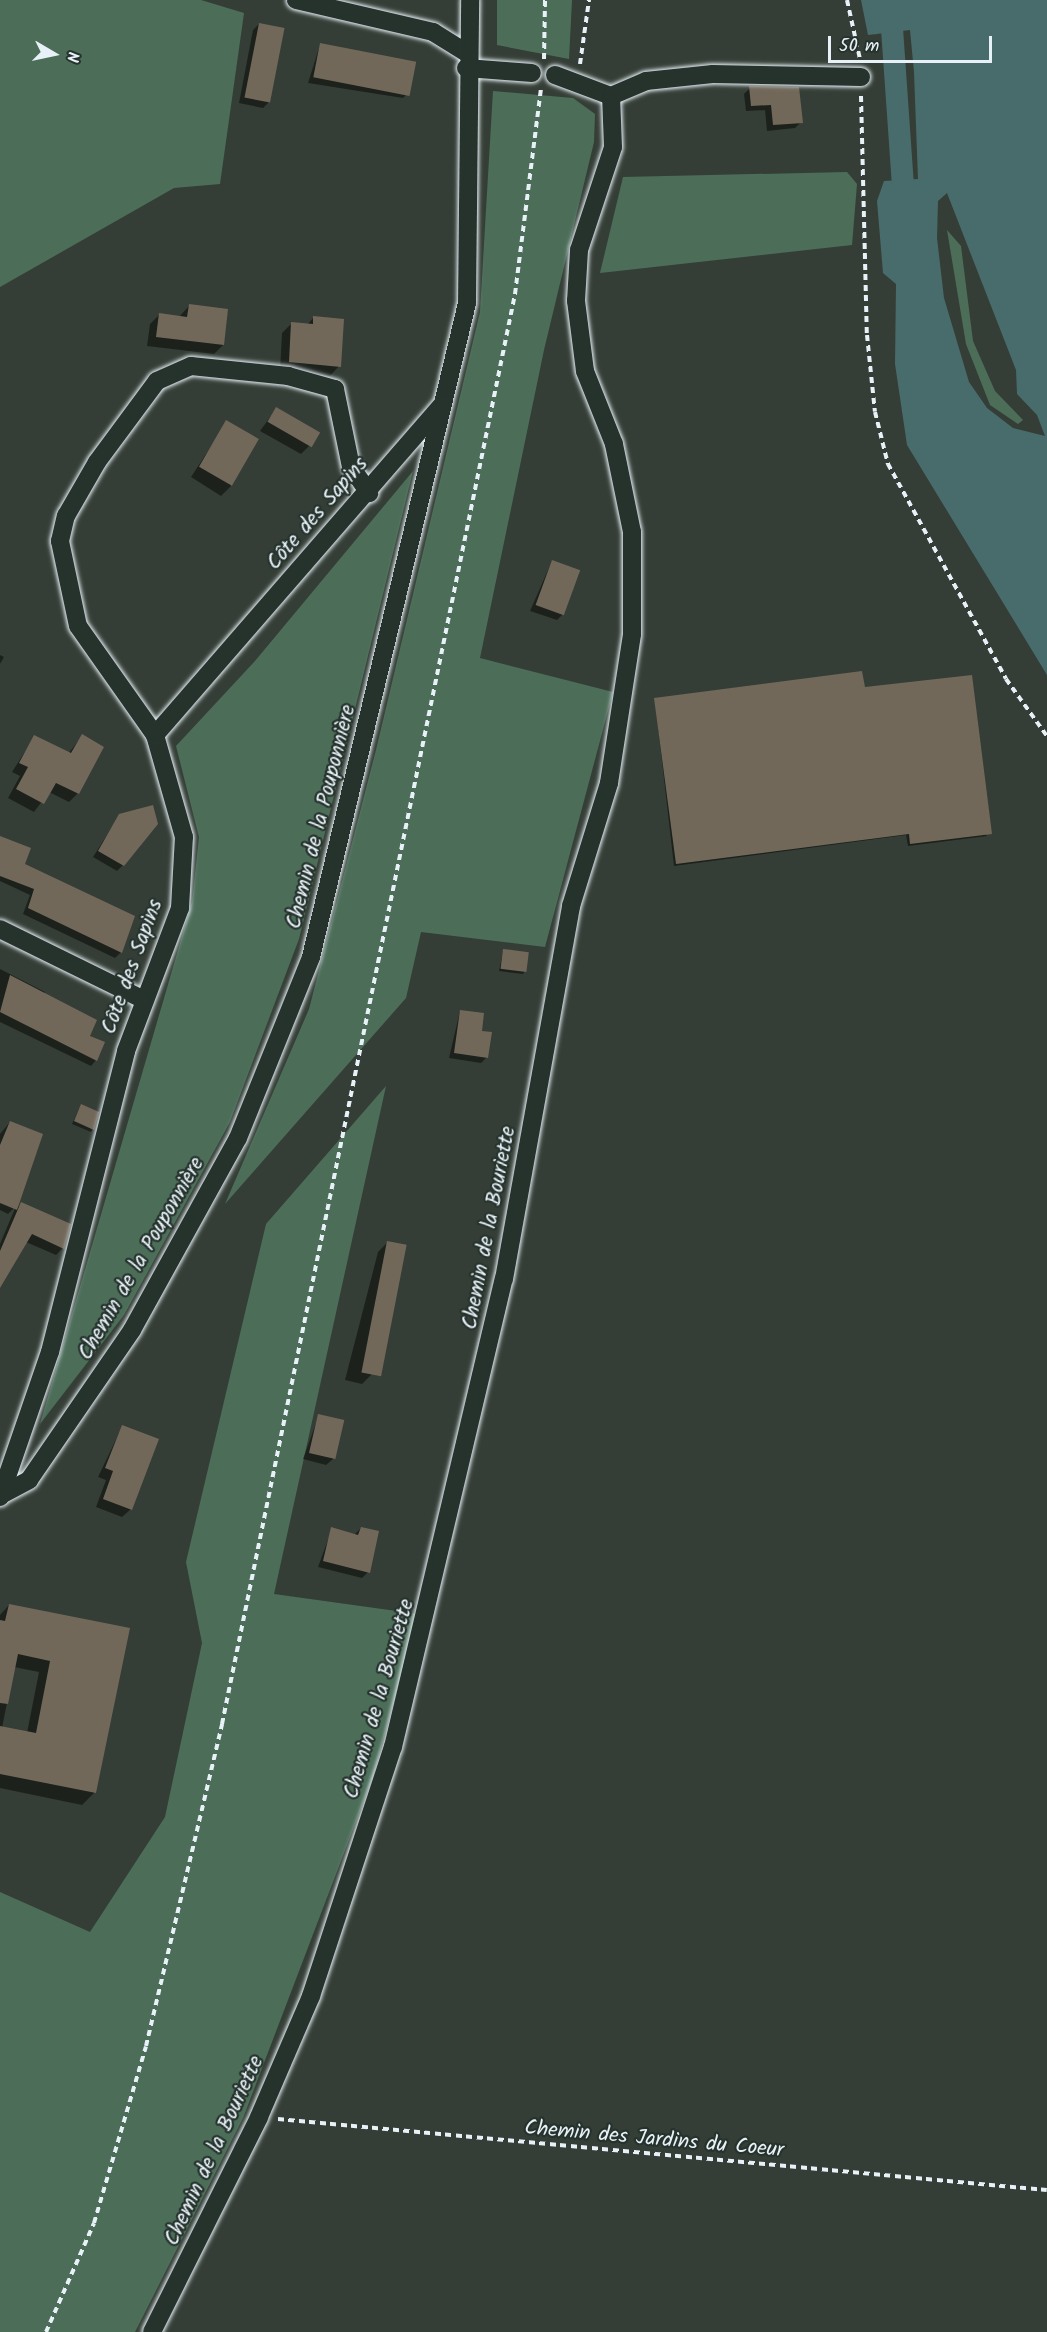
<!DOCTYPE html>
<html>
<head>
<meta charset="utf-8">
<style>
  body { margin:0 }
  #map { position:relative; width:1047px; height:2332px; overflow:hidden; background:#353e36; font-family:Kalam,sans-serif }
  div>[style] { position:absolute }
  .green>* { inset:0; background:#4c6e59 }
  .water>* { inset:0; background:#486c6c }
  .shadow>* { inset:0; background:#0007 }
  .canal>* { height:22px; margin:-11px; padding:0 11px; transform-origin:11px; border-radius:11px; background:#486c6c }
  .building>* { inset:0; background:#72685a; transform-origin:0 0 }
  .path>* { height:4px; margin-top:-2px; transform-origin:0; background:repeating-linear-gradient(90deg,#e8f1f8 0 6px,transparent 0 10.5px) }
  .roads { filter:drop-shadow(0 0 2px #e8f1f8) drop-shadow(0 0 2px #e8f1f8) }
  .minor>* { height:18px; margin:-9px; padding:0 9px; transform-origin:9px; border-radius:9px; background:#26332d }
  span { translate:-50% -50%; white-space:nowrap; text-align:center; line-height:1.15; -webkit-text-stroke:4.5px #26332d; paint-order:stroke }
  .street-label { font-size:21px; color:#e8f1f8 }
  .north { position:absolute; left:24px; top:24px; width:60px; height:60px; -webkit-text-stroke:4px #26332d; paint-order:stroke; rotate:99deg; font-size:16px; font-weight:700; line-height:24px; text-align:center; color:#e8f1f8 }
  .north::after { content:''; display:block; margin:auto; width:21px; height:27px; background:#e8f1f8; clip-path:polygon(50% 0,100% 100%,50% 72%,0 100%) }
  .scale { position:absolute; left:828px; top:36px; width:164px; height:27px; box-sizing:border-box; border:3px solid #e8f1f8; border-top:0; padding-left:8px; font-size:18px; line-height:21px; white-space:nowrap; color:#e8f1f8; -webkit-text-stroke:4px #26332d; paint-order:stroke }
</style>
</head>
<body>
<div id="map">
  <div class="green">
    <i style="clip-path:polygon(0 0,201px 0,244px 13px,220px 184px,174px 188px,0 287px)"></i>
    <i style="clip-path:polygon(497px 0,572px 0,569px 59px,497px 45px)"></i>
    <i style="clip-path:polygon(493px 91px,573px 98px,595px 114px,594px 142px,544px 350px,480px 658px,613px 692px,545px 947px,421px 932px,406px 998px,225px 1204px,309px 1009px,376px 750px,480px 312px)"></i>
    <i style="clip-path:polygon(847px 172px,857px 184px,852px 245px,600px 273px,623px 177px)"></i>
    <i style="clip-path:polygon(947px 230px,961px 246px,973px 341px,995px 391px,1023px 420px,1018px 424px,990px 405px,966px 344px)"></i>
    <i style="clip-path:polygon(413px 471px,299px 939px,230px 1122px,124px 1315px,40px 1424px,192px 902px,199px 837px,176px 746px,255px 661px)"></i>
    <i style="clip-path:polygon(386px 1086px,274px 1594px,418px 1614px,373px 1777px,243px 2118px,135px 2332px,0 2332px,0 1892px,90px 1932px,165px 1817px,202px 1643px,186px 1562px,266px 1224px)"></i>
  </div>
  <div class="water">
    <i style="clip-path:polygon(evenodd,861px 0,1047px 0,1047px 675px,907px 445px,895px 364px,896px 284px,883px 273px,877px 201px,884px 181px,918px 179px,914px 72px,910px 30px,868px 35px,861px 0,947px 193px,1016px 370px,1017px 394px,1037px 415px,1045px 436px,1013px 428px,987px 408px,969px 382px,944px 298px,937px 238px,938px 201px,947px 193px)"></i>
  </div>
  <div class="shadow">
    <i style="clip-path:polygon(259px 24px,269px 102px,263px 108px,239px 103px,253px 30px)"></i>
    <i style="clip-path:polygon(320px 45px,409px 92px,403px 98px,308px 83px)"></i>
    <i style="clip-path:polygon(750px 88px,801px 122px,795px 128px,767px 131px,765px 110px,746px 111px,744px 94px)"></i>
    <i style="clip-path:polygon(189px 306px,223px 345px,214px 354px,147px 346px,150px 324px,159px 315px,179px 317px)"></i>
    <i style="clip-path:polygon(314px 317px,339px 366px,330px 376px,280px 371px,282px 333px,292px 323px,307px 325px)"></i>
    <i style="clip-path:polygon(276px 409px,310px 445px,301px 454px,260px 431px)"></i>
    <i style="clip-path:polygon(227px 422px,231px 486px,221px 496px,191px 477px)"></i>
    <i style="clip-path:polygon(552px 561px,563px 614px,557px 620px,530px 611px)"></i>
    <i style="clip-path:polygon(0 655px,4px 657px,0 664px)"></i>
    <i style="clip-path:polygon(863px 689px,987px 836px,908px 846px,906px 835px,674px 866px,655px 700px)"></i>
    <i style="clip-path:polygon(35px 736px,68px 754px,82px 736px,78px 793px,69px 802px,49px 792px,34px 812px,8px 798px,20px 776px,12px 772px)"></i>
    <i style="clip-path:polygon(119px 816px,123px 865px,117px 871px,93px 857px)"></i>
    <i style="clip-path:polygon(0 838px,23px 865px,121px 952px,115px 958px,23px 914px,30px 895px,0 881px)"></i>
    <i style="clip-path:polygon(503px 951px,525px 971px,523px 974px,499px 971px)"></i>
    <i style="clip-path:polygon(0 969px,45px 992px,42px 998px,96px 1060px,91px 1066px,0 1022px)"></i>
    <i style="clip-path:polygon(460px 1011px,480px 1032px,487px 1057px,481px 1063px,449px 1058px)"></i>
    <i style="clip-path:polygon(79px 1109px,93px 1129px,91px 1132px,72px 1124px)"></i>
    <i style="clip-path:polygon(10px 1122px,17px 1208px,22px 1203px,63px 1248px,56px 1255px,26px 1242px,0 1284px,0 1244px,16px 1206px,8px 1214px,0 1210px,0 1134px)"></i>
    <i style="clip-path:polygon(388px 1242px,405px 1246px,371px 1375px,362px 1384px,345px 1380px,378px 1252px)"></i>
    <i style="clip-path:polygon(319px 1415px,333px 1459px,326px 1465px,303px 1459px)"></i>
    <i style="clip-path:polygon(122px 1427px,131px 1509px,122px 1517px,96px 1507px,106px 1480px,98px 1477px)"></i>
    <i style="clip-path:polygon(361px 1528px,368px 1572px,362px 1578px,318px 1567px,332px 1529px,354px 1535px)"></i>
    <i style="clip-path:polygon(evenodd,9px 1605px,128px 1630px,94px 1793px,82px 1805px,0 1788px,0 1615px,9px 1605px,14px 1667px,39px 1672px,27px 1733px,2px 1728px,14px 1667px)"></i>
  </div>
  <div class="canal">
    <i style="left:890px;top:0;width:213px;rotate:86deg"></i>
  </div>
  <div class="building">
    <i style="left:259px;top:23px;width:26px;height:76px;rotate:11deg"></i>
    <i style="left:320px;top:43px;width:98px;height:35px;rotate:11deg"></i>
    <i style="clip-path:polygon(749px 86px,799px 87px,803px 123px,773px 125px,771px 105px,751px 106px)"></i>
    <i style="clip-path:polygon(189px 304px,228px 309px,224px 345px,156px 337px,159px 313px,187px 317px)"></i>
    <i style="clip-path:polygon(313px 316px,344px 319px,341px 367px,289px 362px,291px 322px,313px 324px)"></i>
    <i style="left:276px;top:407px;width:51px;height:17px;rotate:30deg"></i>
    <i style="left:226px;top:420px;width:38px;height:54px;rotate:30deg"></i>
    <i style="left:552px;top:560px;width:30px;height:48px;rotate:20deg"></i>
    <i style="clip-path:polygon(862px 671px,865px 687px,972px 675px,992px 834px,910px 844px,909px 834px,676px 864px,654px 698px)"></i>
    <i style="clip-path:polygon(82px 734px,104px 747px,79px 794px,56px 783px,44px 804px,16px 789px,28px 767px,19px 763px,34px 735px,71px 753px)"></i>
    <i style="clip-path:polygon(153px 805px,158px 824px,124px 866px,98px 851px,119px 814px)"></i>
    <i style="clip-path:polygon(0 836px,31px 848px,25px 864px,135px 916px,122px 953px,28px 908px,34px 889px,0 876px)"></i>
    <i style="left:503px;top:949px;width:26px;height:20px;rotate:7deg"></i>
    <i style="clip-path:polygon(10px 975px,97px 1020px,90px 1036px,105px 1042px,97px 1061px,0 1012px)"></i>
    <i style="clip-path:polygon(460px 1010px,484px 1013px,482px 1031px,492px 1032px,488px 1058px,454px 1053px)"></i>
    <i style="clip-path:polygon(81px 1104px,99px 1112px,94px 1130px,74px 1121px)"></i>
    <i style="clip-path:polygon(10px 1121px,43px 1134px,17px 1210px,0 1203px,0 1145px)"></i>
    <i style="clip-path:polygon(21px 1202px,71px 1224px,64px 1249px,32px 1234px,0 1288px,0 1251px)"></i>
    <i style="left:387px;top:1241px;width:20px;height:134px;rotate:11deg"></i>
    <i style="left:318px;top:1414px;width:27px;height:40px;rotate:13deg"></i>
    <i style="clip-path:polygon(122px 1425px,159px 1439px,132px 1510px,103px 1499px,113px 1471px,105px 1468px)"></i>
    <i style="clip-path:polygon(331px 1527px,358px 1535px,361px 1527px,379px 1531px,370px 1573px,323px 1561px)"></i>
    <i style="clip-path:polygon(9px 1604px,130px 1628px,96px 1793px,0 1774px,0 1726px,36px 1733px,50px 1661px,18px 1654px,8px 1704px,0 1703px,0 1620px,5px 1621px)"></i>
  </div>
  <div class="path">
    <i style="left:847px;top:0;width:60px;rotate:77.6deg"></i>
    <i style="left:544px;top:59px;width:59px;rotate:-89deg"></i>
    <i style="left:580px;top:64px;width:65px;rotate:-82deg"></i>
    <i style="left:861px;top:96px;width:239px;rotate:88.6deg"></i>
    <i style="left:867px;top:335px;width:77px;rotate:84.1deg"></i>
    <i style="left:875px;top:412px;width:54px;rotate:76deg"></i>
    <i style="left:888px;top:464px;width:245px;rotate:61.2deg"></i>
    <i style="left:1006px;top:679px;width:70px;rotate:54.3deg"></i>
    <i style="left:278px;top:2119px;width:772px;rotate:5.28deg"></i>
    <i style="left:46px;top:2332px;width:119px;rotate:-66.2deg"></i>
    <i style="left:94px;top:2223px;width:184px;rotate:-73.6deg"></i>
    <i style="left:146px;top:2046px;width:331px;rotate:-76.7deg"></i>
    <i style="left:222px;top:1724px;width:1460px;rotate:-78.42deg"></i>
    <i style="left:515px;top:294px;width:208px;rotate:-82.8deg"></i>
  </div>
  <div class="roads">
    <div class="minor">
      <i style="left:296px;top:0;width:141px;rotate:13.1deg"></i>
      <i style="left:433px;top:32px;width:40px;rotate:32deg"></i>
      <i style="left:466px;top:68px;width:66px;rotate:4.3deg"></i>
      <i style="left:555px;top:75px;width:60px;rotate:20.6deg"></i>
      <i style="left:611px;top:96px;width:38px;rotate:-23deg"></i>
      <i style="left:646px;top:81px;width:67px;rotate:-6deg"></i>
      <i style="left:713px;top:74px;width:148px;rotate:1.2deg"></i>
      <i style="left:155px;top:735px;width:133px;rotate:-125.2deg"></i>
      <i style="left:78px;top:626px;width:87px;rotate:-102deg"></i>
      <i style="left:60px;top:541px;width:26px;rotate:-77deg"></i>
      <i style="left:66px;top:516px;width:62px;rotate:-60.1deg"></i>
      <i style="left:97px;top:462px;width:101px;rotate:-53.5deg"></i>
      <i style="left:157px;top:381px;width:37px;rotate:-24deg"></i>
      <i style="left:191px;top:366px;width:98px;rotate:5.9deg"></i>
      <i style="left:288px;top:376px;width:49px;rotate:15.5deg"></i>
      <i style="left:335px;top:389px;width:80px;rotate:78.4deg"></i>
      <i style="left:351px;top:467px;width:32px;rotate:55deg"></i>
      <i style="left:0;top:929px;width:158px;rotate:26.2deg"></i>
      <i style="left:1px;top:1495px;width:32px;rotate:-28deg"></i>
      <i style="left:29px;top:1480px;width:182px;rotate:-55.5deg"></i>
      <i style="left:132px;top:1330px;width:219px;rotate:-61.1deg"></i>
      <i style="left:238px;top:1138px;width:195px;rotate:-68deg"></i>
      <i style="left:311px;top:957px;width:672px;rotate:-76.58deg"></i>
      <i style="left:467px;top:303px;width:303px;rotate:-89.4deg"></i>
      <i style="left:0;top:1497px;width:153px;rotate:-71deg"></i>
      <i style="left:50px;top:1352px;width:310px;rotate:-75.8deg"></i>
      <i style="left:126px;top:1051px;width:153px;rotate:-69.3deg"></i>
      <i style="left:180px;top:908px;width:71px;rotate:-86.8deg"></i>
      <i style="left:184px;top:837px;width:106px;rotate:-105.9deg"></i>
      <i style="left:155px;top:735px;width:437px;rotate:-49deg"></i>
      <i style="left:152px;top:2332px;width:240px;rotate:-63.5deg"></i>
      <i style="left:259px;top:2117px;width:132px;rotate:-66.7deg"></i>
      <i style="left:311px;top:1996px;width:262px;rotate:-71.8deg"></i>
      <i style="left:393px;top:1747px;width:481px;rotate:-76.7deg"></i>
      <i style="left:504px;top:1279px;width:379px;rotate:-79.8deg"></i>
      <i style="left:571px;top:906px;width:129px;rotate:-72.8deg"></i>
      <i style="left:609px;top:783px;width:151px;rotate:-81.2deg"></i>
      <i style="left:632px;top:634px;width:102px;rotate:-90deg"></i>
      <i style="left:632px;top:532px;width:90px;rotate:-101.6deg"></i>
      <i style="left:614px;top:444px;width:79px;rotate:-111.7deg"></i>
      <i style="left:585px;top:371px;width:71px;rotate:-97.3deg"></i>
      <i style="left:576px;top:301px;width:51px;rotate:-86.6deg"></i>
      <i style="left:579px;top:250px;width:108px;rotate:-71.7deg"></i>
      <i style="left:613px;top:147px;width:51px;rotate:-92.2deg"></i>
    </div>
  </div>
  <div class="street-label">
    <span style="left:318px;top:514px;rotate:-49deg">Côte des Sapins</span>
    <span style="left:322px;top:817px;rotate:-76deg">Chemin de la Pouponnière</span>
    <span style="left:133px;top:967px;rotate:-70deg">Côte des Sapins</span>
    <span style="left:490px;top:1228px;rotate:-79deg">Chemin de la Bouriette</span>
    <span style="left:142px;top:1259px;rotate:-60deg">Chemin de la Pouponnière</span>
    <span style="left:380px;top:1699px;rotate:-74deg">Chemin de la Bouriette</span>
    <span style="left:654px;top:2140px;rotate:5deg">Chemin des Jardins du Coeur</span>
    <span style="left:215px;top:2151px;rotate:-65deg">Chemin de la Bouriette</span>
  </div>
  <div class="north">N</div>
  <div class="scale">50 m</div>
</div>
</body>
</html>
